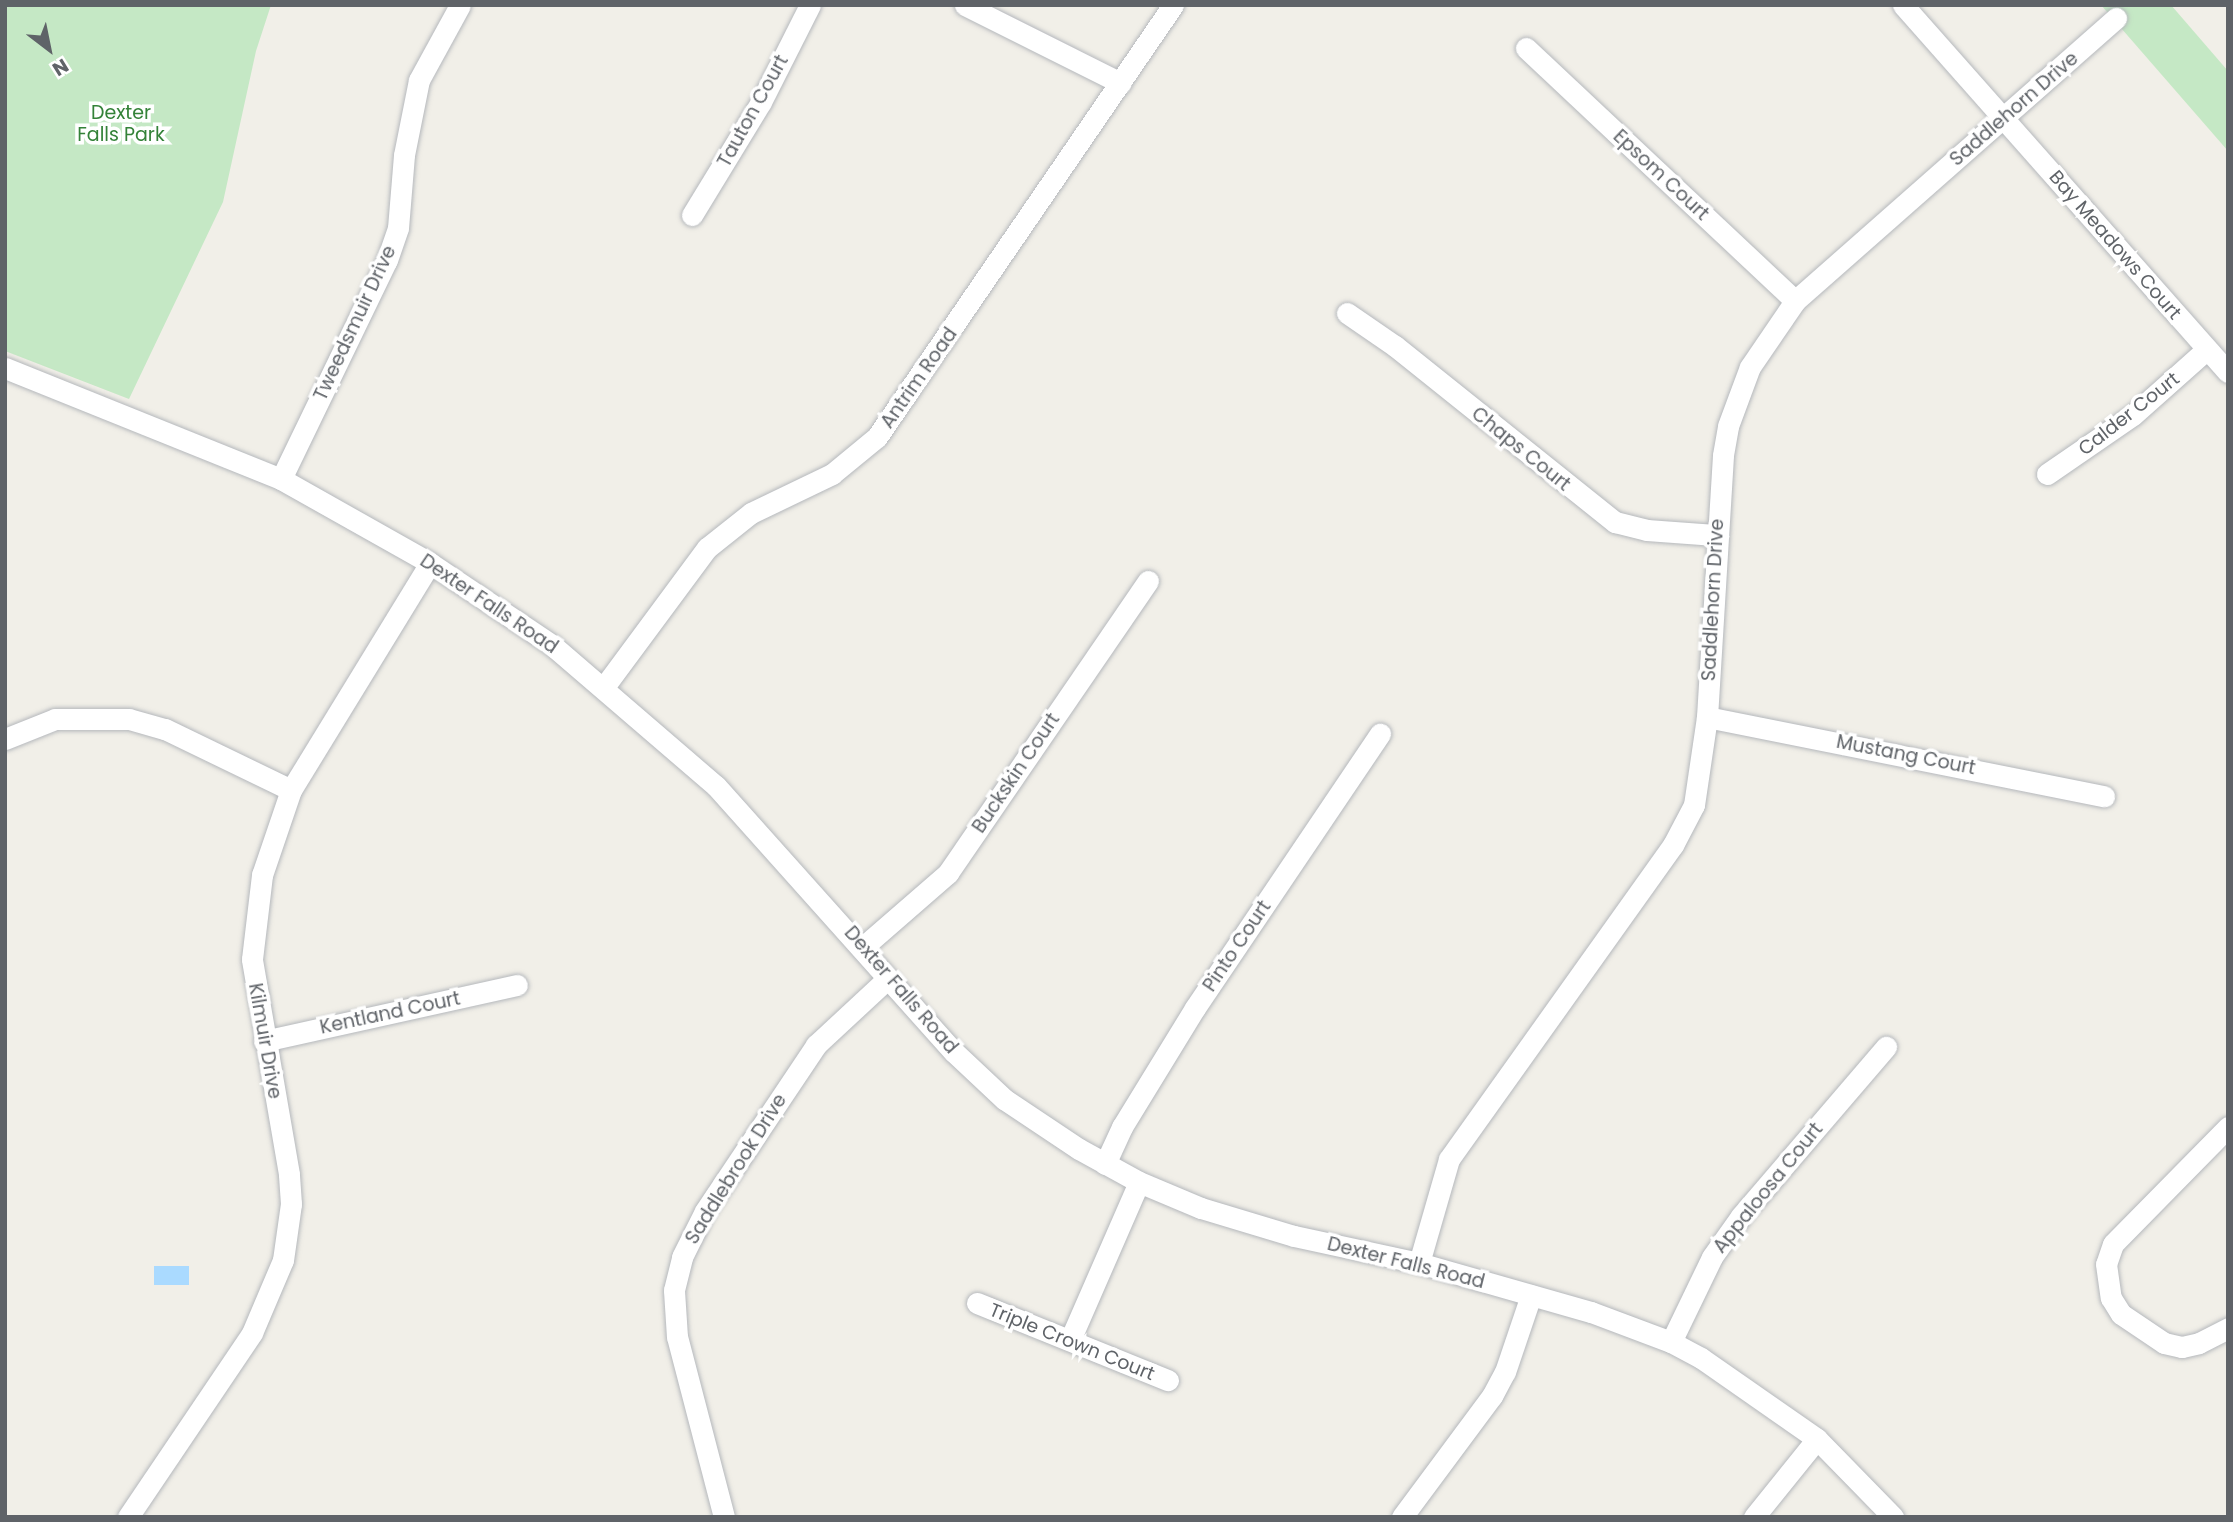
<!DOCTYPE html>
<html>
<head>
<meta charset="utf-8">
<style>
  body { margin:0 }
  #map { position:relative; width:2233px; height:1522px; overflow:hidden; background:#f1efe8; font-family:Poppins,sans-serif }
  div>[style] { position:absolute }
  .green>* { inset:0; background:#c5e8c5 }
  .water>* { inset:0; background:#aadaff; transform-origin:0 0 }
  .roads { filter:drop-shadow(0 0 2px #b5b8bc) drop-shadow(0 0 2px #b5b8bc) }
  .minor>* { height:21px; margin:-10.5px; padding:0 10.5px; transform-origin:10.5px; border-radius:10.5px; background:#fff }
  span { translate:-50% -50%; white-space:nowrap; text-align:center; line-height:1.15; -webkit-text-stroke:7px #fff; paint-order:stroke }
  .street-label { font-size:19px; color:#5f6368 }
  .park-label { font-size:19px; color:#348238 }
  .frame { position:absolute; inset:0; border:7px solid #5f6368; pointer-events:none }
  .north { position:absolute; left:14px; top:14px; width:70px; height:70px; -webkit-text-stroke:5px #fff; paint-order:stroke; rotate:148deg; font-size:19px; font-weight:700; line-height:28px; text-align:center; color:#5f6368 }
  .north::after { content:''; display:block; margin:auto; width:24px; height:32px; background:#5f6368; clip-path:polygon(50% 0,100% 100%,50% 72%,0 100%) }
</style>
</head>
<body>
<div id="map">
  <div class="green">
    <i style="clip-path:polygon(5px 5px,271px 5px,256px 51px,223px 202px,129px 399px,5px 351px)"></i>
    <i style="clip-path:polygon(2101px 5px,2171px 5px,2228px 71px,2228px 151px)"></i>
  </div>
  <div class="water">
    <i style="left:189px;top:1266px;width:19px;height:35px;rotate:90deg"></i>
  </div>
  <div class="roads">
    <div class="minor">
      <i style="left:965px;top:5px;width:174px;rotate:26.6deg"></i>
      <i style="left:1903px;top:5px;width:490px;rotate:48.5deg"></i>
      <i style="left:1526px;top:48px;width:369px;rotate:43.2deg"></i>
      <i style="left:692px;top:215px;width:132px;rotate:-58.6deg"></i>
      <i style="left:761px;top:102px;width:109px;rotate:-63.2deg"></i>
      <i style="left:1347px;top:313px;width:58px;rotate:34.5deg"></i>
      <i style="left:1395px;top:346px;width:282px;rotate:38.7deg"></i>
      <i style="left:1615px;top:522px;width:33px;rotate:14deg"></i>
      <i style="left:1647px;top:530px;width:68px;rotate:4.2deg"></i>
      <i style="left:5px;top:368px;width:297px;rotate:21.9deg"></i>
      <i style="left:281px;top:479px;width:171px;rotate:29.4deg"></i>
      <i style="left:430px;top:563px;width:147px;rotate:33.9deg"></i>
      <i style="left:552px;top:645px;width:216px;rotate:40.7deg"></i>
      <i style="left:716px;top:786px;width:357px;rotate:48.2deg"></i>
      <i style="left:954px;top:1052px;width:69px;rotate:43.2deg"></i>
      <i style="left:1004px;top:1099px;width:90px;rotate:33.7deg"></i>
      <i style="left:1079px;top:1149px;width:68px;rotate:28.8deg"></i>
      <i style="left:1139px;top:1182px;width:67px;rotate:22.8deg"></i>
      <i style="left:1201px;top:1208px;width:97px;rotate:16.8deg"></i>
      <i style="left:1294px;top:1236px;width:128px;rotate:12.2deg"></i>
      <i style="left:1419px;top:1263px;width:179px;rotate:15.9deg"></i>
      <i style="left:1591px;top:1312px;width:85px;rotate:20.6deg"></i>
      <i style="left:1671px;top:1342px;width:34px;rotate:28deg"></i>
      <i style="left:1701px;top:1358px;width:141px;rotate:34.9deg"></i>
      <i style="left:1817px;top:1439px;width:109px;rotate:45.7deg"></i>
      <i style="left:2047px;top:474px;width:104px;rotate:-34.5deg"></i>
      <i style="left:2133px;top:415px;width:99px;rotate:-41.7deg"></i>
      <i style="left:281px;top:479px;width:243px;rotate:-64.2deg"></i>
      <i style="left:387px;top:260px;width:34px;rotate:-71deg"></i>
      <i style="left:398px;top:228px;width:73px;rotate:-85.3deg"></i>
      <i style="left:404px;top:155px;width:76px;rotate:-78.7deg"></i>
      <i style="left:419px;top:80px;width:85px;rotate:-61.3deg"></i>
      <i style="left:604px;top:687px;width:173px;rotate:-53.5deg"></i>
      <i style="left:707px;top:548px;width:56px;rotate:-38.5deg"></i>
      <i style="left:751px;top:513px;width:90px;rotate:-25.7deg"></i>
      <i style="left:832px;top:474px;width:58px;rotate:-39.4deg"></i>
      <i style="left:877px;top:437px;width:524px;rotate:-55.58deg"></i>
      <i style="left:1707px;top:717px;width:405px;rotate:11.3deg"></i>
      <i style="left:5px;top:739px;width:54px;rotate:-21.8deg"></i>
      <i style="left:55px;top:719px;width:74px"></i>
      <i style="left:129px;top:719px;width:37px;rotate:16deg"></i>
      <i style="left:165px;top:729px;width:140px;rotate:25.8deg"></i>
      <i style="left:863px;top:947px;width:113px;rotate:-41deg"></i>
      <i style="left:948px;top:873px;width:354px;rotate:-55.6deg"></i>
      <i style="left:264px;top:1041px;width:259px;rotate:-12.5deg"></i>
      <i style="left:2228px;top:1127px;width:164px;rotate:134.5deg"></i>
      <i style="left:2113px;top:1244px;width:21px;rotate:109deg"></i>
      <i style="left:2106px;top:1264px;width:34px;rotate:82deg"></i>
      <i style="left:2111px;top:1298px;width:19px;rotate:58deg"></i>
      <i style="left:2121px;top:1314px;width:52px;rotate:34deg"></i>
      <i style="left:2164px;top:1343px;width:18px;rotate:13deg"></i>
      <i style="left:2182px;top:1347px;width:17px;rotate:-13deg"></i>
      <i style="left:2199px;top:1343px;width:33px;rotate:-27deg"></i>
      <i style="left:1105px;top:1164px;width:41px;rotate:-65.3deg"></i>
      <i style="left:1122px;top:1127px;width:140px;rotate:-58.5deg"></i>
      <i style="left:1195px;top:1008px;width:331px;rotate:-56deg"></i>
      <i style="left:1419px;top:1263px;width:108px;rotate:-73.9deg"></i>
      <i style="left:1449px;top:1159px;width:386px;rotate:-54.5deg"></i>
      <i style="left:1673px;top:845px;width:45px;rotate:-62.3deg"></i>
      <i style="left:1694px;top:805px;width:89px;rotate:-81.6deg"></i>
      <i style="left:1707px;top:717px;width:262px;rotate:-86.5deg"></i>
      <i style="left:1723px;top:455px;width:29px;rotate:-80deg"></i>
      <i style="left:1728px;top:426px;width:63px;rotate:-69.6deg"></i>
      <i style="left:1750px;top:367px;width:80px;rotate:-55.7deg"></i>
      <i style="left:1795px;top:301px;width:428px;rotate:-41.4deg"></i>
      <i style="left:977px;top:1303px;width:206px;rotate:22deg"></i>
      <i style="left:1070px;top:1340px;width:172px;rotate:-66.4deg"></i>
      <i style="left:1671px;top:1342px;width:94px;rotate:-64.2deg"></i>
      <i style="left:1712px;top:1257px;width:50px;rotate:-54.7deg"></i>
      <i style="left:1741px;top:1216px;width:223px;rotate:-49.4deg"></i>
      <i style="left:128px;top:1517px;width:222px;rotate:-56deg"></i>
      <i style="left:252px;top:1333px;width:79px;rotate:-67deg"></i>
      <i style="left:283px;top:1260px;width:57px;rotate:-81.9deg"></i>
      <i style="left:291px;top:1204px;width:30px;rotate:-94deg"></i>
      <i style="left:289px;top:1174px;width:218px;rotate:-99.8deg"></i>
      <i style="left:252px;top:959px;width:85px;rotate:-83.2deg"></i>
      <i style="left:262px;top:875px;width:90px;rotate:-71.2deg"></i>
      <i style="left:291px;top:790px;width:266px;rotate:-58.5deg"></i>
      <i style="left:724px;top:1517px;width:186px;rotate:-104.6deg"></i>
      <i style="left:677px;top:1337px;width:47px;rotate:-93.7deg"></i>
      <i style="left:674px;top:1290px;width:34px;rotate:-76deg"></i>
      <i style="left:682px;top:1257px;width:51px;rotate:-63.4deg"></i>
      <i style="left:705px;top:1211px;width:200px;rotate:-56.2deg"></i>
      <i style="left:816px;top:1045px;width:97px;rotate:-42.9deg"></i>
      <i style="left:1402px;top:1517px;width:151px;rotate:-53.4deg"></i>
      <i style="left:1492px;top:1396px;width:27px;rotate:-62deg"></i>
      <i style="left:1505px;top:1372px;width:81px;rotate:-71.3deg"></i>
      <i style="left:1754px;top:1517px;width:100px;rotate:-51.1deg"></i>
    </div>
  </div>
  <div class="street-label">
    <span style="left:2014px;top:109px;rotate:-41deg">Saddlehorn Drive</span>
    <span style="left:753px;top:111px;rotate:-61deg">Tauton Court</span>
    <span style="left:1661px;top:175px;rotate:43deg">Epsom Court</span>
    <span style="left:2115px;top:245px;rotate:49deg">Bay Meadows Court</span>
    <span style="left:355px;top:323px;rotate:-65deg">Tweedsmuir Drive</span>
    <span style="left:919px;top:378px;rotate:-55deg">Antrim Road</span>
    <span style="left:2129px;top:414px;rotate:-38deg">Calder Court</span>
    <span style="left:1521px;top:449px;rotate:39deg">Chaps Court</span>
    <span style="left:1713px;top:600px;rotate:-87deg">Saddlehorn Drive</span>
    <span style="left:489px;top:604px;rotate:34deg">Dexter Falls Road</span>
    <span style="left:1906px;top:755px;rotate:11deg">Mustang Court</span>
    <span style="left:1016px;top:773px;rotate:-56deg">Buckskin Court</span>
    <span style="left:1237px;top:946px;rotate:-56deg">Pinto Court</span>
    <span style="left:901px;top:990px;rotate:49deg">Dexter Falls Road</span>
    <span style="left:390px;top:1013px;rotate:-12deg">Kentland Court</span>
    <span style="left:265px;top:1041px;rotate:80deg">Kilmuir Drive</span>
    <span style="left:736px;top:1169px;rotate:-58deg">Saddlebrook Drive</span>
    <span style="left:1768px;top:1188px;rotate:-51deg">Appaloosa Court</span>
    <span style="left:1406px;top:1263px;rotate:14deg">Dexter Falls Road</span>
    <span style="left:1072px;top:1342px;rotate:22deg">Triple Crown Court</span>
  </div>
  <div class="park-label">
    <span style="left:121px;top:124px">Dexter<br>Falls Park</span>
  </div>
  <div class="frame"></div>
  <div class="north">N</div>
</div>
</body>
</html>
